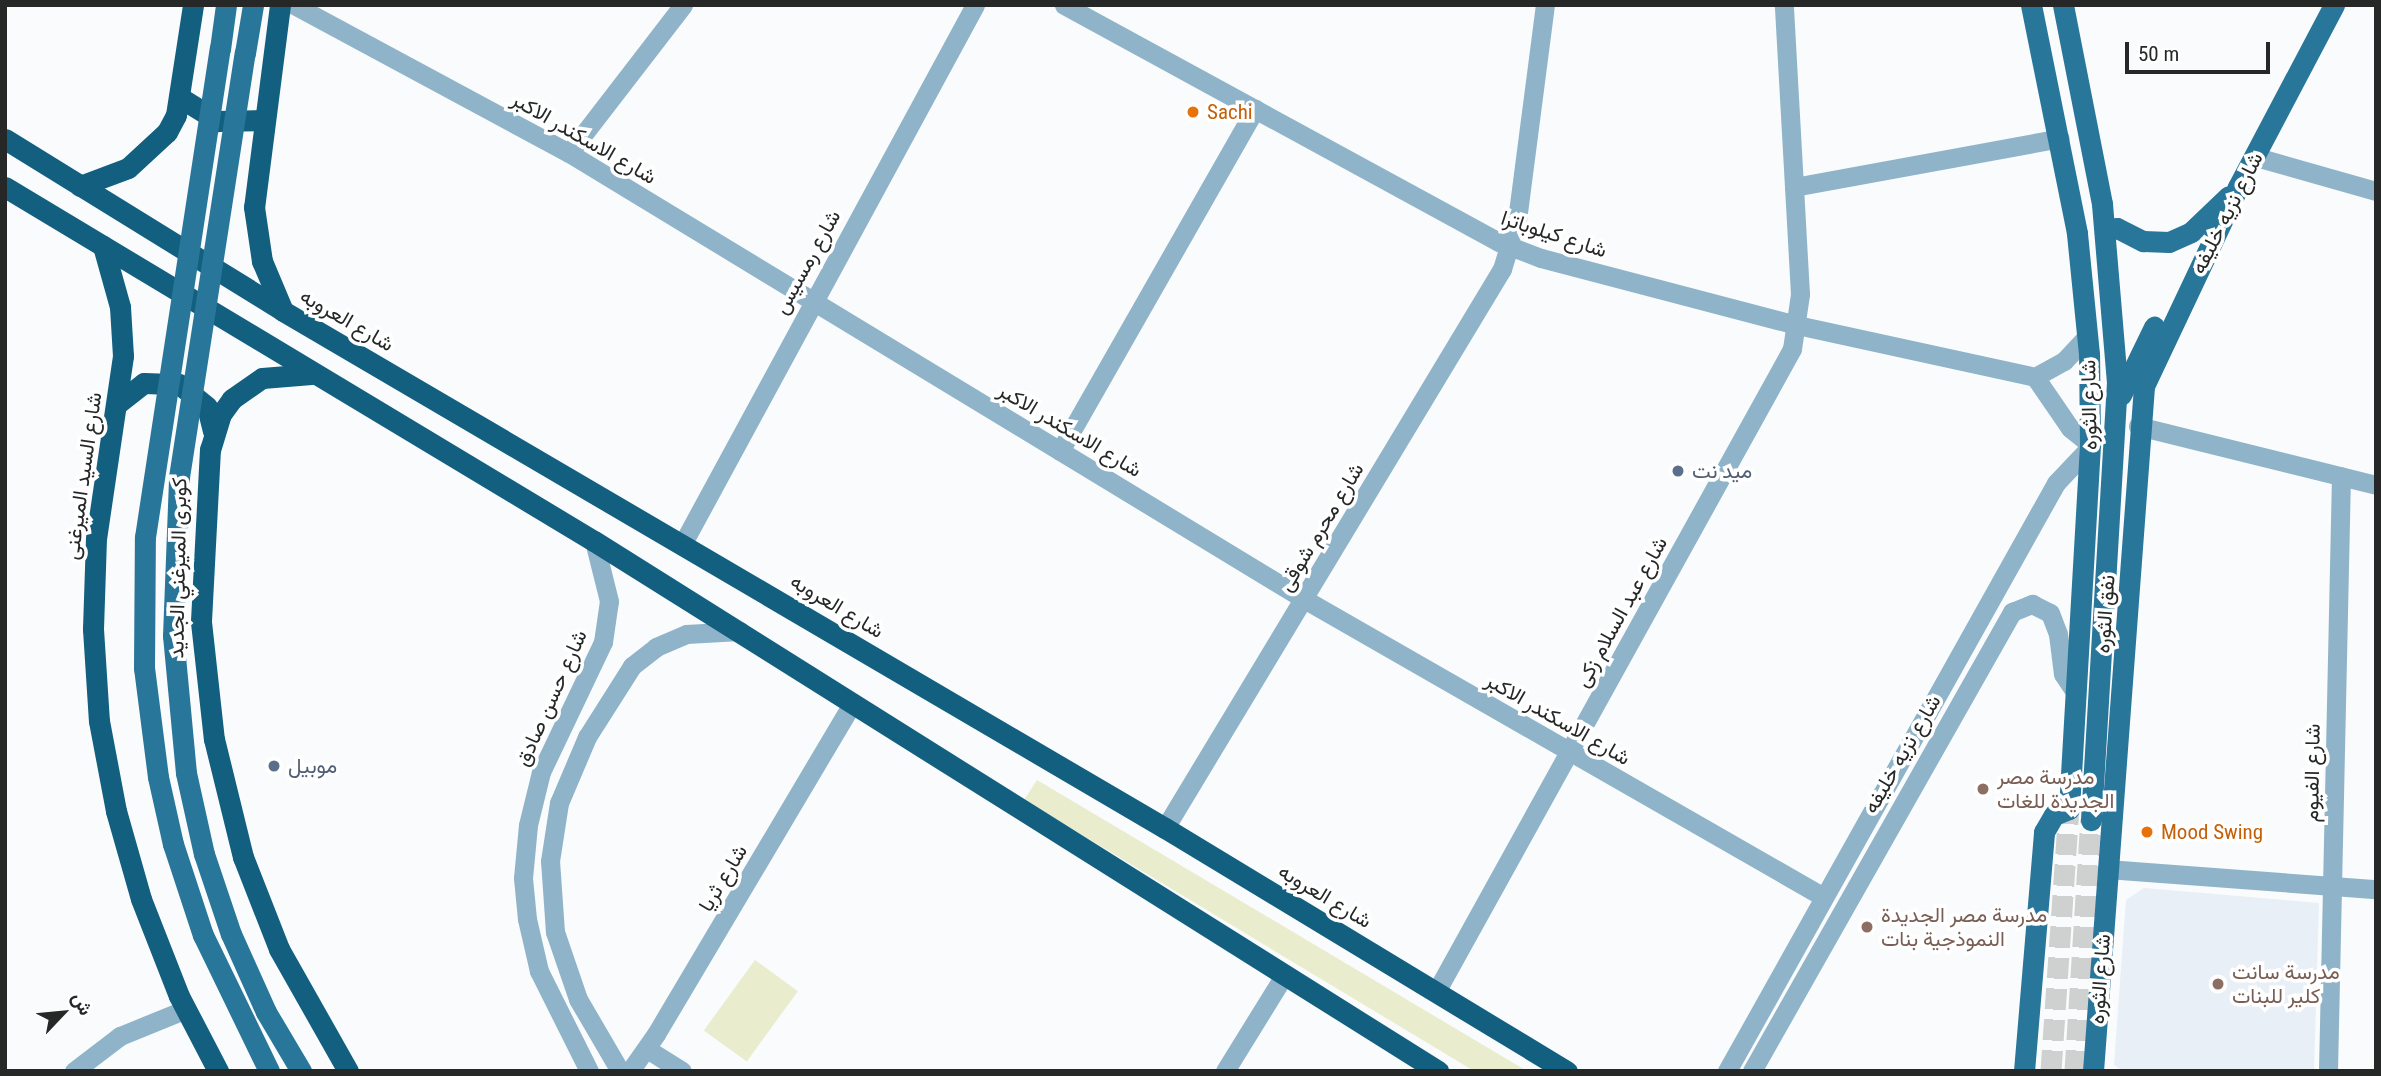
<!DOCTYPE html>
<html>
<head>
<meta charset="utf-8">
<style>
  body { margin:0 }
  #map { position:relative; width:2381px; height:1076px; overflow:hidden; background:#f9fbfc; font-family:"Roboto Condensed",Vazirmatn,sans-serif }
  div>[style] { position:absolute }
  .built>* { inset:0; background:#e9eff7 }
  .green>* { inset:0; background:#e9edcd; transform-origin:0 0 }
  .major-tunnel>* { height:21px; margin-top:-10.5px; transform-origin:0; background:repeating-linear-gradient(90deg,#cfd1d1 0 21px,transparent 0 31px) }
  .minor>* { height:19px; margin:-9.5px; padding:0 9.5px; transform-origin:9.5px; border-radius:9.5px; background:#8fb3c8 }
  .major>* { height:21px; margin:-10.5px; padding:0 10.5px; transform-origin:10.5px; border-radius:10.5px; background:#29769b }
  .highway>* { height:21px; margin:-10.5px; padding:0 10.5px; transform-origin:10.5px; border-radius:10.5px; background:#125f80 }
  .major-bridge>* { height:21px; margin:-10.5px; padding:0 10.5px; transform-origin:10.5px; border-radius:10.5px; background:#29769b }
  .dots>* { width:19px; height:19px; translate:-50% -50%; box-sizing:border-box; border:4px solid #fff; border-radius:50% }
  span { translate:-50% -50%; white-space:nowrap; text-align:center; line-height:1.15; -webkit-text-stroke:7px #fff; paint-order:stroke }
  .food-label { font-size:21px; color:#c56008 }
  .left { translate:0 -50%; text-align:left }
  .street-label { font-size:21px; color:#262727 }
  .service-label { font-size:21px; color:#4e5e75 }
  .education-label { font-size:21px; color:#785e54 }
  .frame { position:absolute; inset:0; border:7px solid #262727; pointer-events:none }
  .north { position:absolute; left:28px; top:978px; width:70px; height:70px; -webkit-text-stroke:5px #fff; paint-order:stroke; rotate:64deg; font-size:19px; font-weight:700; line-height:28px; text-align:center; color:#262727 }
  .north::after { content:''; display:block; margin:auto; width:24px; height:32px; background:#262727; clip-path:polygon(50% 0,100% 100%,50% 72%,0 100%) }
  .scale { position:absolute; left:2125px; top:42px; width:145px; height:32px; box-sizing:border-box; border:4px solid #262727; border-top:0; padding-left:9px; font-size:21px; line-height:24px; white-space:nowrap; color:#262727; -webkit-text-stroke:5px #fff; paint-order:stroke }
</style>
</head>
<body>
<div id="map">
  <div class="built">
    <i style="clip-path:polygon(2144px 888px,2319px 903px,2314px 1071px,2123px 1071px,2114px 1065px,2126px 900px)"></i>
  </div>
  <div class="green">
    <i style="clip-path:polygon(1037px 780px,1527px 1071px,1474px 1071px,1024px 800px)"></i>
    <i style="left:755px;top:960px;width:53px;height:87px;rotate:36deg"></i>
  </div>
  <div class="major-tunnel">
    <i style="left:2051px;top:1071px;width:263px;rotate:-86.1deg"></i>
    <i style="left:2075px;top:1071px;width:252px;rotate:-86.4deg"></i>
  </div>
  <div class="minor">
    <i style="left:294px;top:5px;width:312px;rotate:28.3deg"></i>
    <i style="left:569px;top:153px;width:860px;rotate:31.25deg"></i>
    <i style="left:1304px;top:599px;width:597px;rotate:29.83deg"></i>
    <i style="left:1064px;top:5px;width:495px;rotate:28.6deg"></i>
    <i style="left:1499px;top:242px;width:45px;rotate:20.9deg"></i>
    <i style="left:1541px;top:258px;width:265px;rotate:14.7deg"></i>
    <i style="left:1797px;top:325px;width:244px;rotate:12.3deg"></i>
    <i style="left:2035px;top:377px;width:62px;rotate:55.5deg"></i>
    <i style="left:2070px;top:428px;width:26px;rotate:39deg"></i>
    <i style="left:569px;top:153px;width:187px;rotate:-52.4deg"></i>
    <i style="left:2256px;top:157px;width:125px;rotate:15.8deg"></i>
    <i style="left:1794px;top:187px;width:270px;rotate:-10.4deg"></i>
    <i style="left:2035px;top:377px;width:33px;rotate:-29deg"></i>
    <i style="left:2064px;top:361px;width:35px;rotate:-47deg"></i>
    <i style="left:2138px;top:426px;width:245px;rotate:13.9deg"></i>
    <i style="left:1060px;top:451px;width:394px;rotate:-60.3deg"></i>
    <i style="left:683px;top:543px;width:612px;rotate:-61.51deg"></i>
    <i style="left:1165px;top:828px;width:653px;rotate:-58.92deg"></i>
    <i style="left:1502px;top:269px;width:51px;rotate:-73deg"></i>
    <i style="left:1517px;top:220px;width:217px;rotate:-82.6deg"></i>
    <i style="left:2107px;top:869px;width:270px;rotate:4.3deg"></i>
    <i style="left:1436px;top:992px;width:735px;rotate:-61.03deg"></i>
    <i style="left:1792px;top:349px;width:56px;rotate:-81.7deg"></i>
    <i style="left:1800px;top:294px;width:289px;rotate:-93.2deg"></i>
    <i style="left:647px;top:1049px;width:41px;rotate:32.2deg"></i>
    <i style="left:74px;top:1071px;width:58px;rotate:-37.3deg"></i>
    <i style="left:120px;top:1036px;width:71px;rotate:-22.2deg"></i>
    <i style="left:589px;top:1071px;width:112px;rotate:-116.6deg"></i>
    <i style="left:539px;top:971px;width:53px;rotate:-103deg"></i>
    <i style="left:527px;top:919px;width:41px;rotate:-95.6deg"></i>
    <i style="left:523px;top:878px;width:53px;rotate:-84.6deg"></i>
    <i style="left:528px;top:825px;width:55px;rotate:-76.2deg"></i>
    <i style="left:541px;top:772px;width:144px;rotate:-64.5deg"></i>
    <i style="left:603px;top:642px;width:41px;rotate:-81.7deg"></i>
    <i style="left:609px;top:601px;width:62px;rotate:-104deg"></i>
    <i style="left:620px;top:1071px;width:83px;rotate:-120.3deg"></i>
    <i style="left:578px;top:999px;width:71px;rotate:-108.9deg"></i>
    <i style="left:555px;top:932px;width:71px;rotate:-94deg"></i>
    <i style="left:550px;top:861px;width:59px;rotate:-81.2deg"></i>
    <i style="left:559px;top:803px;width:72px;rotate:-67deg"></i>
    <i style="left:587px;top:737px;width:84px;rotate:-57.6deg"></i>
    <i style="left:632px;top:666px;width:31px;rotate:-38deg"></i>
    <i style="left:656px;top:647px;width:33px;rotate:-23deg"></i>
    <i style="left:686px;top:634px;width:54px;rotate:-3.2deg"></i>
    <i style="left:630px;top:1071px;width:45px;rotate:-54.9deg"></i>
    <i style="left:656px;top:1034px;width:382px;rotate:-59.3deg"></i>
    <i style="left:1225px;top:1071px;width:114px;rotate:-58.3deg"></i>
    <i style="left:1727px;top:1071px;width:674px;rotate:-60.77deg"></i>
    <i style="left:2056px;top:483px;width:50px;rotate:-46.6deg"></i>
    <i style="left:1752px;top:1071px;width:528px;rotate:-60.47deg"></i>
    <i style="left:2012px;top:612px;width:22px;rotate:-22deg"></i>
    <i style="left:2032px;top:604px;width:20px;rotate:27deg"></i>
    <i style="left:2050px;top:613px;width:22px;rotate:69deg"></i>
    <i style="left:2058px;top:634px;width:40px;rotate:82.9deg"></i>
    <i style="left:2063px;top:674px;width:23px;rotate:56deg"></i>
    <i style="left:2328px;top:1071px;width:595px;rotate:-88.75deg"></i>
  </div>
  <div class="major">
    <i style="left:2063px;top:5px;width:203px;rotate:78.9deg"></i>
    <i style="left:2102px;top:204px;width:179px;rotate:85.2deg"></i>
    <i style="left:2117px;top:382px;width:439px;rotate:93.4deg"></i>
    <i style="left:220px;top:49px;width:44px;rotate:-82.2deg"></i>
    <i style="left:245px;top:53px;width:49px;rotate:-80.5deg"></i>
    <i style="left:2105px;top:230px;width:12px;rotate:-9deg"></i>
    <i style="left:2117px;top:228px;width:29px;rotate:27deg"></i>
    <i style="left:2143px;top:241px;width:26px;rotate:2deg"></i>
    <i style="left:2169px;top:242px;width:24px;rotate:-24deg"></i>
    <i style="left:2191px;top:232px;width:52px;rotate:-43.5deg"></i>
    <i style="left:2121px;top:395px;width:76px;rotate:-64.1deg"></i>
    <i style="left:186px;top:773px;width:83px;rotate:77.5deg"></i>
    <i style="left:204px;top:854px;width:84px;rotate:71.4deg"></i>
    <i style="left:231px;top:934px;width:85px;rotate:65.8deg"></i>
    <i style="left:266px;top:1012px;width:69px;rotate:59.3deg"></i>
    <i style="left:158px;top:777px;width:69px;rotate:77.4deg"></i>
    <i style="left:173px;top:844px;width:96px;rotate:71.8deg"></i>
    <i style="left:203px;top:935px;width:151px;rotate:64.1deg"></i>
    <i style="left:2024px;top:1071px;width:240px;rotate:-85.2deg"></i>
    <i style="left:2044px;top:832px;width:20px;rotate:-60deg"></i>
    <i style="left:2054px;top:815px;width:16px;rotate:-22deg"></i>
    <i style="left:2069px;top:809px;width:366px;rotate:-86.7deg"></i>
    <i style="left:2090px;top:444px;width:90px;rotate:-90.6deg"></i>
    <i style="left:2089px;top:354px;width:122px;rotate:-95.7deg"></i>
    <i style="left:2077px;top:233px;width:233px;rotate:-101.4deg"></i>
    <i style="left:2093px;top:1071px;width:687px;rotate:-85.74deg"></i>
    <i style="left:2144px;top:386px;width:220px;rotate:-64.7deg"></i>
    <i style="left:2238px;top:187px;width:206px;rotate:-62.2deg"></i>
  </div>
  <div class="highway">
    <i style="left:280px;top:5px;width:204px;rotate:97.3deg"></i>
    <i style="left:254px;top:207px;width:55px;rotate:81.6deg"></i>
    <i style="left:262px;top:261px;width:54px;rotate:67.2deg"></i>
    <i style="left:179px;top:97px;width:46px;rotate:31.6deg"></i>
    <i style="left:218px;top:121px;width:46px;rotate:-1.2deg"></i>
    <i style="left:5px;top:139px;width:327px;rotate:31.7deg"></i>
    <i style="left:283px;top:311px;width:1022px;rotate:30.38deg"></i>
    <i style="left:1165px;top:828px;width:470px;rotate:31.2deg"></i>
    <i style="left:80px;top:186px;width:51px;rotate:-20.6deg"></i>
    <i style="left:128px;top:168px;width:53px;rotate:-42.7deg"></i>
    <i style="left:167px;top:132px;width:19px;rotate:-62deg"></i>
    <i style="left:176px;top:115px;width:111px;rotate:-81.2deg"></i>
    <i style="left:5px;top:187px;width:687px;rotate:31.01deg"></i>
    <i style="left:594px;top:541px;width:997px;rotate:32.13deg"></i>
    <i style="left:103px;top:246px;width:63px;rotate:74.4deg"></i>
    <i style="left:120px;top:307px;width:49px;rotate:86.5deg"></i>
    <i style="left:123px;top:356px;width:184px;rotate:98.4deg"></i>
    <i style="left:96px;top:538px;width:91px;rotate:91.9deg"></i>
    <i style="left:93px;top:629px;width:92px;rotate:86.3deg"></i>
    <i style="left:99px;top:721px;width:92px;rotate:79.3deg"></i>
    <i style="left:116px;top:811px;width:91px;rotate:74.1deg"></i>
    <i style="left:141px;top:899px;width:104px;rotate:68.6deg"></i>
    <i style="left:179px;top:996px;width:85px;rotate:62.5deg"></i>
    <i style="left:311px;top:374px;width:49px;rotate:175.3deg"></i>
    <i style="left:262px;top:378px;width:37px;rotate:145deg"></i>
    <i style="left:232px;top:399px;width:19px;rotate:126deg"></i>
    <i style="left:221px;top:414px;width:37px;rotate:107deg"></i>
    <i style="left:210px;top:449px;width:173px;rotate:93deg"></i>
    <i style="left:201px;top:622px;width:118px;rotate:83.7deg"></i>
    <i style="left:214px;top:739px;width:122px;rotate:76.2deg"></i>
    <i style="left:243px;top:857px;width:99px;rotate:68.6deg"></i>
    <i style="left:279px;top:949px;width:140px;rotate:60.5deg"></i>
    <i style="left:117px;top:404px;width:34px;rotate:-38deg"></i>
    <i style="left:144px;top:383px;width:35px;rotate:2deg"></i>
    <i style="left:179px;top:384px;width:36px;rotate:39deg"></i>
    <i style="left:207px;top:407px;width:25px;rotate:76deg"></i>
  </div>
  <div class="major-bridge">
    <i style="left:186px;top:773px;width:138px;rotate:-95.4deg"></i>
    <i style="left:173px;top:636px;width:159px;rotate:-87.8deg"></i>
    <i style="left:179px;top:477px;width:429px;rotate:-81.2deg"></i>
    <i style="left:158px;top:777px;width:110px;rotate:-97.3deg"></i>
    <i style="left:144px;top:668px;width:131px;rotate:-89.6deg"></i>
    <i style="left:145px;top:537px;width:494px;rotate:-81.3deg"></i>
  </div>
  <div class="dots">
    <i style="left:1193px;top:112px;background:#e8710a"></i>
    <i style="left:1678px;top:471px;background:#5c6f8a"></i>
    <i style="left:274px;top:766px;background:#5c6f8a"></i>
    <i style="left:1983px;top:789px;background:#8d6e63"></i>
    <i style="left:2147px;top:832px;background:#e8710a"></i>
    <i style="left:1867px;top:927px;background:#8d6e63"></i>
    <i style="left:2218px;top:984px;background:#8d6e63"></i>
  </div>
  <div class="food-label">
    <span class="left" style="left:1207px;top:112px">Sachi</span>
    <span class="left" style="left:2161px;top:832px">Mood Swing</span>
  </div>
  <div class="street-label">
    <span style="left:584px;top:138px;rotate:30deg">شارع الاسكندر الاكبر</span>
    <span style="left:2227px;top:213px;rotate:-63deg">شارع نزيه خليفه</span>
    <span style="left:1554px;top:234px;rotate:18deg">شارع كيلوباترا</span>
    <span style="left:807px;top:262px;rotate:-61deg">شارع رمسيس</span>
    <span style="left:347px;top:320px;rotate:30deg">شارع العروبه</span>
    <span style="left:2089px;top:405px;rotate:-91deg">شارع الثوره</span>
    <span style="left:1070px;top:430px;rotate:31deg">شارع الاسكندر الاكبر</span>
    <span style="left:83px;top:476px;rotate:-82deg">شارع السيد الميرغنى</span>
    <span style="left:1321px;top:527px;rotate:-59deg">شارع محرم شوقى</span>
    <span style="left:178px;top:568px;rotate:-89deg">كوبرى الميرغني الجديد</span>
    <span style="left:837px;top:606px;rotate:31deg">شارع العروبه</span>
    <span style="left:1621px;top:612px;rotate:-61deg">شارع عبد السلام زكى</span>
    <span style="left:2105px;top:614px;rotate:-86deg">نفق الثوره</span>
    <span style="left:551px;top:698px;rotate:-66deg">شارع حسن صادق</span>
    <span style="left:1558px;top:719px;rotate:30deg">شارع الاسكندر الاكبر</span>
    <span style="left:1902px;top:754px;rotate:-60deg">شارع نزيه خليفه</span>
    <span style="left:2312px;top:773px;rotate:-89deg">شارع الفيوم</span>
    <span style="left:723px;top:878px;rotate:-59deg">شارع ثريا</span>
    <span style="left:1325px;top:896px;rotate:31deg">شارع العروبه</span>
    <span style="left:2100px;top:979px;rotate:-86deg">شارع الثوره</span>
  </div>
  <div class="service-label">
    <span class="left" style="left:1692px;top:471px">ميد نت</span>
    <span class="left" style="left:288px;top:766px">موبيل</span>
  </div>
  <div class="education-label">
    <span class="left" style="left:1997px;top:789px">مدرسة مصر<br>الجديدة للغات</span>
    <span class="left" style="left:1881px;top:927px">مدرسة مصر الجديدة<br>النموذجية بنات</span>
    <span class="left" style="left:2232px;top:984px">مدرسة سانت<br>كلير للبنات</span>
  </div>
  <div class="frame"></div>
  <div class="north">ش</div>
  <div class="scale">50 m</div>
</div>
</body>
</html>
